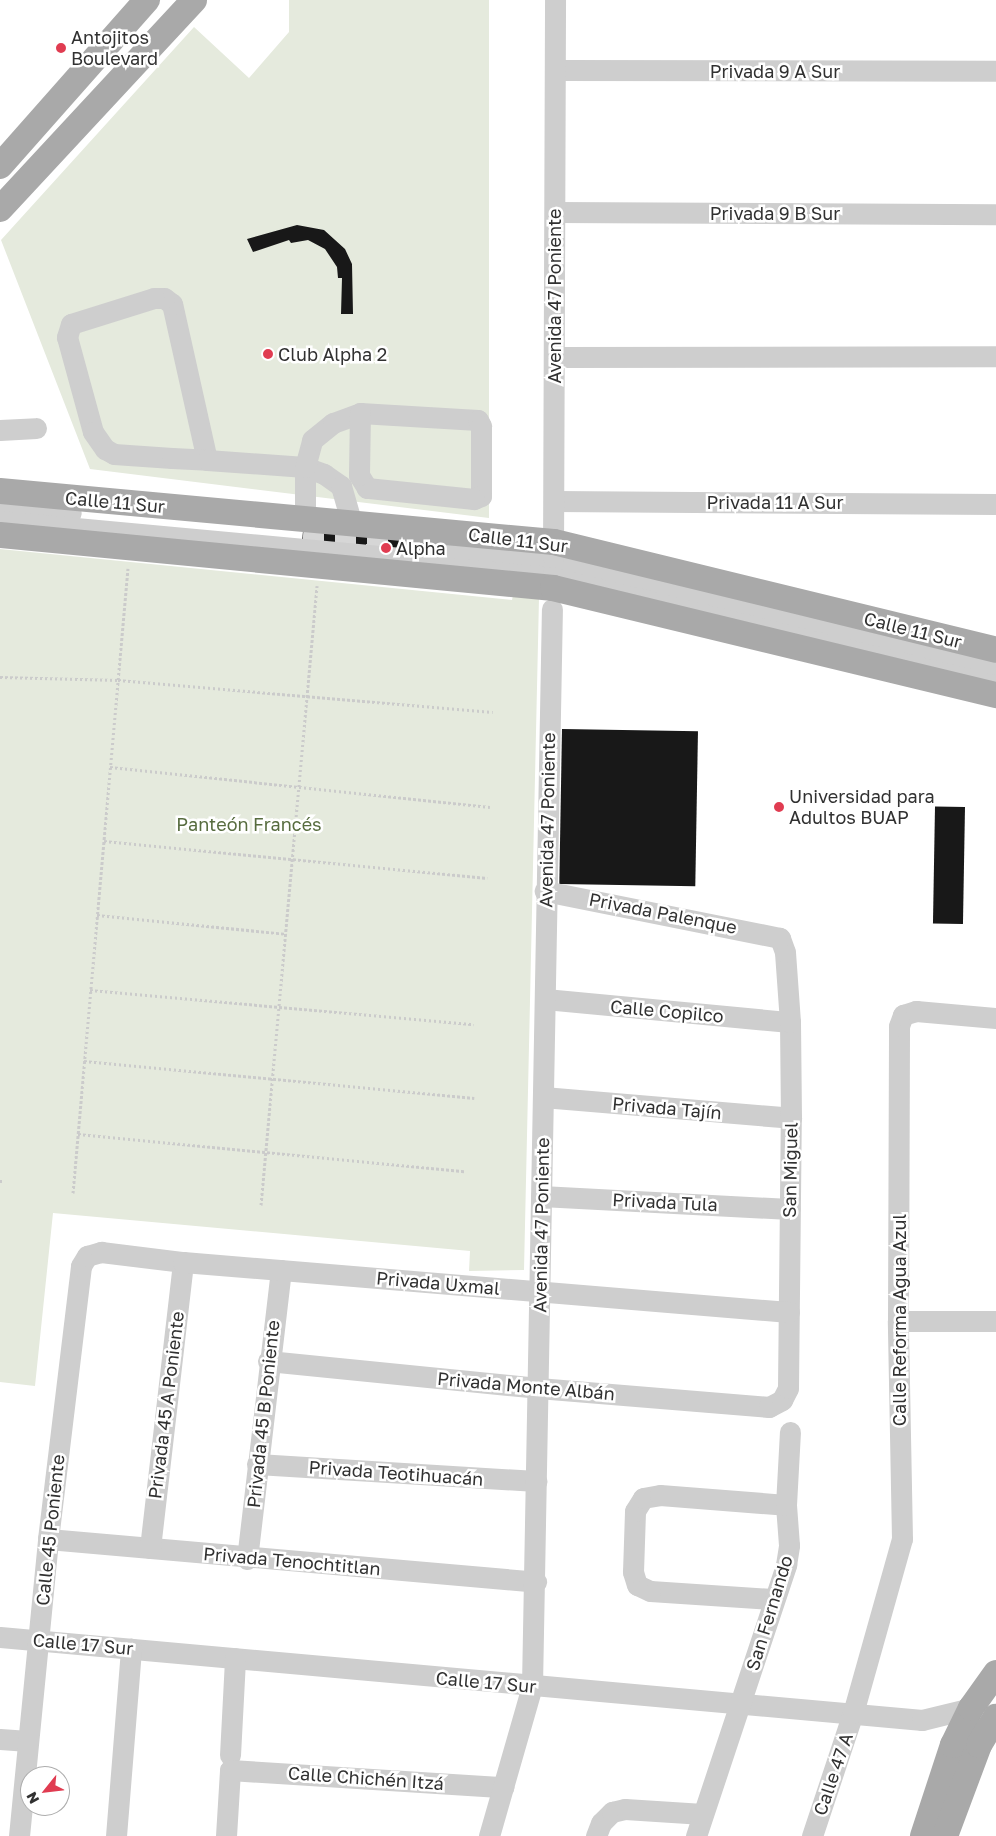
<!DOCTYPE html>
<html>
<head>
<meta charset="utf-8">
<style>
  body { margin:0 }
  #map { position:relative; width:996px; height:1836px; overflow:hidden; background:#fff; font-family:"Golos Text",sans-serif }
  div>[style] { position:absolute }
  .green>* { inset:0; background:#e5eadd }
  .building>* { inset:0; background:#181818; transform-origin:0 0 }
  .minor-tunnel>* { height:21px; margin-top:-10.5px; transform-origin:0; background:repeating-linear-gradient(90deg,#d6d6d6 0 21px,transparent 0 32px) }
  .path>* { height:3px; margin-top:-1.5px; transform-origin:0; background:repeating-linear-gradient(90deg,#cbcbcb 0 2.5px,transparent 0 5px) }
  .minor>* { height:21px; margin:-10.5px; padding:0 10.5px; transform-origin:10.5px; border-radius:10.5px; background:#cecece }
  .major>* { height:26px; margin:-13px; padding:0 13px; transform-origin:13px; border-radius:13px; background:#a9a9a9 }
  .dots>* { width:14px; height:14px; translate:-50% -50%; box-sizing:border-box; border:2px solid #fff; border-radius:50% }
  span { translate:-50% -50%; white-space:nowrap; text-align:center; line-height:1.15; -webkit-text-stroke:5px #fff; paint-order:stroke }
  .poi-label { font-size:18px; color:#313131 }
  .left { translate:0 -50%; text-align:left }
  .street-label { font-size:18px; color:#313131 }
  .park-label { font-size:18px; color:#576c3f }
  .north { position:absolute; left:20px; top:1766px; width:50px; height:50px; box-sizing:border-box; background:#fff; border:1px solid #adadad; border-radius:50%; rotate:241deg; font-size:14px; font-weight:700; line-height:20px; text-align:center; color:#313131 }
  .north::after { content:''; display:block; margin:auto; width:18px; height:22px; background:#e03c51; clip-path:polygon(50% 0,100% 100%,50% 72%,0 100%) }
</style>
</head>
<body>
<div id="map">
  <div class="green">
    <i style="clip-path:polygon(289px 0,489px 0,489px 518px,90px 469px,1px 240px,194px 27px,249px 78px,289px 32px)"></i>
    <i style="clip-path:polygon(0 549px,512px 600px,514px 590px,539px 598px,524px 1270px,469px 1271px,470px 1251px,53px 1213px,35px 1386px,0 1382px)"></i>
  </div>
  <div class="building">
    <i style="clip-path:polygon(297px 225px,324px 230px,345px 249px,352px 264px,353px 314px,341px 314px,342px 278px,338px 278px,337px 267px,325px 249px,308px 240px,291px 243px,289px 240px,253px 252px,247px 239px)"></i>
    <i style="left:303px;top:531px;width:145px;height:17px;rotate:5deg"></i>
    <i style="left:562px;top:729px;width:136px;height:155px;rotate:1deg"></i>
    <i style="left:965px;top:807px;width:117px;height:30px;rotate:91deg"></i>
  </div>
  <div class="minor-tunnel">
    <i style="left:303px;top:535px;width:145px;rotate:4.7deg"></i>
  </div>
  <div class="path">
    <i style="left:0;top:677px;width:118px;rotate:1.5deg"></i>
    <i style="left:118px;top:680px;width:376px;rotate:4.9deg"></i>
    <i style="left:110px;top:767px;width:382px;rotate:6deg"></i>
    <i style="left:104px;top:841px;width:385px;rotate:5.5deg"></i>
    <i style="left:97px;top:915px;width:190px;rotate:5.7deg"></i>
    <i style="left:90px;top:990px;width:385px;rotate:5.1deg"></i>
    <i style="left:84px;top:1061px;width:392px;rotate:5.4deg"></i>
    <i style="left:78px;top:1134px;width:388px;rotate:5.5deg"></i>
    <i style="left:0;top:1181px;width:4px"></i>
    <i style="left:73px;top:1193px;width:627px;rotate:-84.97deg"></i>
    <i style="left:261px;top:1205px;width:622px;rotate:-84.83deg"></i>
  </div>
  <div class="minor">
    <i style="left:555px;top:70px;width:441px;rotate:0.1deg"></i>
    <i style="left:555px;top:212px;width:441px;rotate:0.3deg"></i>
    <i style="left:554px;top:357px;width:442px;rotate:-0.1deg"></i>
    <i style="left:0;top:430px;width:36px;rotate:-3deg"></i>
    <i style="left:207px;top:460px;width:160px;rotate:-102.6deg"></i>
    <i style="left:172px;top:304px;width:10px;rotate:-143deg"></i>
    <i style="left:164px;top:298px;width:10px;rotate:180deg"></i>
    <i style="left:154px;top:298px;width:87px;rotate:162.6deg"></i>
    <i style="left:71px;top:324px;width:14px;rotate:107deg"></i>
    <i style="left:67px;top:337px;width:98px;rotate:74.7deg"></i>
    <i style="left:93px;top:432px;width:21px;rotate:55deg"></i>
    <i style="left:105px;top:449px;width:10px;rotate:29deg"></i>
    <i style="left:114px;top:454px;width:58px;rotate:3.9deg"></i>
    <i style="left:172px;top:458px;width:35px;rotate:3deg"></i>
    <i style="left:207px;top:460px;width:98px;rotate:4.1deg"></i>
    <i style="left:305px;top:467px;width:20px;rotate:20deg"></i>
    <i style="left:324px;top:474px;width:21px;rotate:35deg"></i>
    <i style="left:341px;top:486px;width:40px;rotate:74deg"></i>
    <i style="left:554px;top:501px;width:442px;rotate:0.4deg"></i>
    <i style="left:0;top:506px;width:71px;rotate:5.6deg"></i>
    <i style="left:305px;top:519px;width:52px;rotate:-90deg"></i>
    <i style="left:305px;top:467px;width:28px;rotate:-75deg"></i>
    <i style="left:312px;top:440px;width:27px;rotate:-39deg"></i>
    <i style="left:333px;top:423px;width:29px;rotate:-20deg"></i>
    <i style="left:360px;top:413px;width:118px;rotate:3.4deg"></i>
    <i style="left:478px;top:420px;width:7px;rotate:63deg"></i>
    <i style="left:481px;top:426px;width:70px;rotate:90deg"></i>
    <i style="left:481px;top:496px;width:8px;rotate:157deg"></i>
    <i style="left:474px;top:499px;width:108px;rotate:-174.1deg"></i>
    <i style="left:367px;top:488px;width:15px;rotate:-122deg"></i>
    <i style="left:359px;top:475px;width:62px;rotate:-89.1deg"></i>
    <i style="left:0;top:521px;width:555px;rotate:5.27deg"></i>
    <i style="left:553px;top:572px;width:456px;rotate:13.8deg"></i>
    <i style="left:448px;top:547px;width:105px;rotate:4.9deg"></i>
    <i style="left:553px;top:556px;width:456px;rotate:13.7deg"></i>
    <i style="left:553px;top:557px;width:557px;rotate:-89.79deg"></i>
    <i style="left:545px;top:999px;width:246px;rotate:5.4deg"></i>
    <i style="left:543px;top:1097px;width:249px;rotate:4.8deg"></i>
    <i style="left:541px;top:1196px;width:249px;rotate:3deg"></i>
    <i style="left:898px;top:1321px;width:98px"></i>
    <i style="left:268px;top:1361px;width:271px;rotate:5.7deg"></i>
    <i style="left:538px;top:1388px;width:232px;rotate:4.7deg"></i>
    <i style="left:769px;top:1407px;width:15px;rotate:-28deg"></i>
    <i style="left:782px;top:1400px;width:13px;rotate:-63deg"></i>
    <i style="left:788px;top:1388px;width:270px;rotate:-89.4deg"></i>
    <i style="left:791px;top:1118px;width:96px;rotate:-90.6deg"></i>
    <i style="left:790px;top:1022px;width:70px;rotate:-94.1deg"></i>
    <i style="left:785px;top:952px;width:15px;rotate:-110deg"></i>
    <i style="left:780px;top:938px;width:240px;rotate:-168.7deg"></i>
    <i style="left:257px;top:1464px;width:280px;rotate:3.5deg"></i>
    <i style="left:48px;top:1539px;width:490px;rotate:5deg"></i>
    <i style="left:150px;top:1548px;width:288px;rotate:-83.4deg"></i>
    <i style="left:247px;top:1559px;width:291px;rotate:-83.3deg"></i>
    <i style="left:772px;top:1599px;width:122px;rotate:-176.2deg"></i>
    <i style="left:650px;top:1591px;width:14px;rotate:-155deg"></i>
    <i style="left:637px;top:1585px;width:14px;rotate:-107deg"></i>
    <i style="left:633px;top:1572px;width:61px;rotate:-88.1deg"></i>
    <i style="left:635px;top:1511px;width:15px;rotate:-58deg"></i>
    <i style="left:643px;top:1498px;width:17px;rotate:-10deg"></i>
    <i style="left:660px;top:1495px;width:126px;rotate:4.5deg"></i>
    <i style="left:0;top:1637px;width:926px;rotate:5.14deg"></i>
    <i style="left:922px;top:1720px;width:50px;rotate:-13.8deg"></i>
    <i style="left:0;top:1739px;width:28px;rotate:4deg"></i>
    <i style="left:230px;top:1755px;width:97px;rotate:-87deg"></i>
    <i style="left:19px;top:1836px;width:298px;rotate:-84.4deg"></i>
    <i style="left:48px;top:1539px;width:275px;rotate:-83.1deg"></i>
    <i style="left:81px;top:1266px;width:12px;rotate:-59deg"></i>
    <i style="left:87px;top:1256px;width:15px;rotate:-16deg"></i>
    <i style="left:101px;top:1252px;width:83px;rotate:7deg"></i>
    <i style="left:183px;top:1262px;width:608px;rotate:4.72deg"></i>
    <i style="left:116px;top:1836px;width:188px;rotate:-85.4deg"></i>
    <i style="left:226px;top:1836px;width:66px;rotate:-86.5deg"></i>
    <i style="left:230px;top:1770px;width:274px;rotate:3.6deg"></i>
    <i style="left:489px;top:1836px;width:156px;rotate:-74deg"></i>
    <i style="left:532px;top:1686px;width:1077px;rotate:-88.94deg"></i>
    <i style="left:596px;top:1836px;width:14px;rotate:-69deg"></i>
    <i style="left:601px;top:1823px;width:16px;rotate:-45deg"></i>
    <i style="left:612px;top:1812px;width:13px;rotate:-13deg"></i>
    <i style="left:625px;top:1809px;width:78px;rotate:3.7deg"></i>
    <i style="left:696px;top:1836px;width:286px;rotate:-71.6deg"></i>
    <i style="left:786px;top:1565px;width:20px;rotate:-81deg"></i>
    <i style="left:789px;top:1545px;width:40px;rotate:-94.3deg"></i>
    <i style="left:786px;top:1505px;width:73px;rotate:-86.9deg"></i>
    <i style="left:812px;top:1836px;width:130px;rotate:-71.6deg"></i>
    <i style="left:853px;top:1713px;width:181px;rotate:-74.3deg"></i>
    <i style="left:902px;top:1539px;width:218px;rotate:-91.1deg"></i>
    <i style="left:898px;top:1321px;width:295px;rotate:-89.8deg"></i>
    <i style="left:899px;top:1026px;width:12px;rotate:-70deg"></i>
    <i style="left:903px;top:1015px;width:14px;rotate:-17deg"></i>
    <i style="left:916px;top:1011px;width:80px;rotate:5deg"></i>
  </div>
  <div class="major">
    <i style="left:0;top:166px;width:222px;rotate:-48.5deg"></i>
    <i style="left:0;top:209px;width:285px;rotate:-47.1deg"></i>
    <i style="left:0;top:491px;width:556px;rotate:5.26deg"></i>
    <i style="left:554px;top:542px;width:455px;rotate:13.7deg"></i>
    <i style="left:0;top:535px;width:556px;rotate:5.47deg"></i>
    <i style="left:553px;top:588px;width:456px;rotate:13.6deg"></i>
    <i style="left:923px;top:1836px;width:96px;rotate:-71.8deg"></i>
    <i style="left:953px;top:1745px;width:41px;rotate:-64.1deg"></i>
    <i style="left:971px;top:1708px;width:43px;rotate:-54.5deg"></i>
    <i style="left:945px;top:1836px;width:97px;rotate:-69.5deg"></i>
    <i style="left:979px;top:1745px;width:33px;rotate:-59deg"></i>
  </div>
  <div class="dots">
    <i style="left:61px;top:48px;background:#e03c51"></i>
    <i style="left:268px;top:354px;background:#e03c51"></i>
    <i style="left:386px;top:548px;background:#e03c51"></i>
    <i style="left:779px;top:807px;background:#e03c51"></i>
  </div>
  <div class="poi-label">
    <span class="left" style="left:71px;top:48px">Antojitos<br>Boulevard</span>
    <span class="left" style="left:278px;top:354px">Club Alpha 2</span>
    <span class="left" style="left:396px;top:548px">Alpha</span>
    <span class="left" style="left:789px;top:807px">Universidad para<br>Adultos BUAP</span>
  </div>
  <div class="street-label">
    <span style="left:775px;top:71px">Privada 9 A Sur</span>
    <span style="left:775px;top:213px">Privada 9 B Sur</span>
    <span style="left:554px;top:296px;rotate:-90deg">Avenida 47 Poniente</span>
    <span style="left:115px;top:502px;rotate:5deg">Calle 11 Sur</span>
    <span style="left:775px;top:502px">Privada 11 A Sur</span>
    <span style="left:518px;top:540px;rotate:7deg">Calle 11 Sur</span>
    <span style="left:913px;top:630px;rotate:14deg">Calle 11 Sur</span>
    <span style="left:547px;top:820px;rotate:-89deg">Avenida 47 Poniente</span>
    <span style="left:663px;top:913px;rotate:11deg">Privada Palenque</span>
    <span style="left:667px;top:1011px;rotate:5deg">Calle Copilco</span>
    <span style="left:667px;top:1108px;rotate:5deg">Privada Tajín</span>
    <span style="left:790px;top:1170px;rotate:-89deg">San Miguel</span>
    <span style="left:665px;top:1202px;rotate:3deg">Privada Tula</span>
    <span style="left:541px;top:1225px;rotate:-89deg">Avenida 47 Poniente</span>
    <span style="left:438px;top:1283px;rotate:5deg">Privada Uxmal</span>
    <span style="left:899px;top:1320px;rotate:-90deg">Calle Reforma Agua Azul</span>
    <span style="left:526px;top:1386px;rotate:5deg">Privada Monte Albán</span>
    <span style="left:166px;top:1405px;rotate:-83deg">Privada 45 A Poniente</span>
    <span style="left:263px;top:1414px;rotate:-84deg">Privada 45 B Poniente</span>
    <span style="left:396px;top:1473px;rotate:4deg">Privada Teotihuacán</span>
    <span style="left:50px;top:1530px;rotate:-84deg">Calle 45 Poniente</span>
    <span style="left:292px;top:1561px;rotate:5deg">Privada Tenochtitlan</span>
    <span style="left:769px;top:1613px;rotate:-73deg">San Fernando</span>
    <span style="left:83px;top:1644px;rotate:5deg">Calle 17 Sur</span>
    <span style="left:486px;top:1682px;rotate:5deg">Calle 17 Sur</span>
    <span style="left:833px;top:1774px;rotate:-71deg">Calle 47 A</span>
    <span style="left:366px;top:1778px;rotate:4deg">Calle Chichén Itzá</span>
  </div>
  <div class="park-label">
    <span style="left:249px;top:824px">Panteón Francés</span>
  </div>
  <div class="north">N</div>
</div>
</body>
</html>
